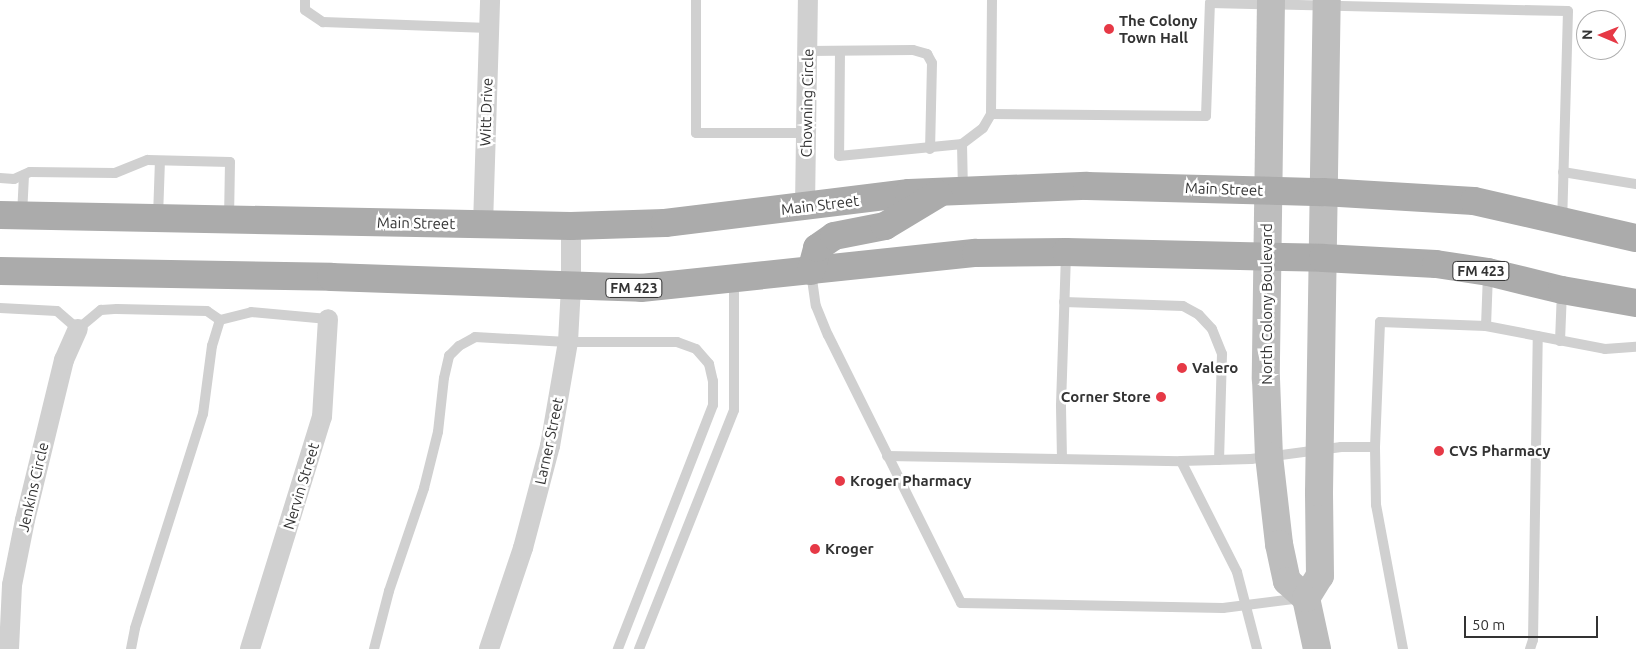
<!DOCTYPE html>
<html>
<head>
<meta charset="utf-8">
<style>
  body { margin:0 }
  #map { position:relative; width:1636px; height:649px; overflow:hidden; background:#fff; font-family:Ubuntu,sans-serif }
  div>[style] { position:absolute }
  .service>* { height:10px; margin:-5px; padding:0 5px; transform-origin:5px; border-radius:5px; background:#d0d0d0 }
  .minor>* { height:20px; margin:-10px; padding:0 10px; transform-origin:10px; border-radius:10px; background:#d0d0d0 }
  .secondary>* { height:28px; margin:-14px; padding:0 14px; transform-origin:14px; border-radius:14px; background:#bdbdbd }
  .primary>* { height:28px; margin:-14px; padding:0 14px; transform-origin:14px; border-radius:14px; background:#ababab }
  .dots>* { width:14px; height:14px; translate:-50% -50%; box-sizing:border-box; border:2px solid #fff; border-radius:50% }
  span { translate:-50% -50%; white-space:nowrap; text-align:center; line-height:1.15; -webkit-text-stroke:5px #fff; paint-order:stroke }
  .shield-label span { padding:1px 4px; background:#fff; border:1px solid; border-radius:4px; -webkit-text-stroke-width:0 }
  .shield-label { font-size:14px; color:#333; font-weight:700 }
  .poi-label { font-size:15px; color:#333; font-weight:700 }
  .left { translate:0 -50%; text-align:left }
  .right { translate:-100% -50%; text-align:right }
  .street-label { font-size:15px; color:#333 }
  .north { position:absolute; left:1576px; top:10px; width:50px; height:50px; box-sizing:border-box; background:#fff; border:1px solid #adadad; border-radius:50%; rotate:271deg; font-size:14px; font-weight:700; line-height:20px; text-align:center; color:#333 }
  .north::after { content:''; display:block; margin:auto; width:18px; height:22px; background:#e63946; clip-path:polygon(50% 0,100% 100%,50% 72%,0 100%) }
  .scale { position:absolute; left:1464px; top:616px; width:134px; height:22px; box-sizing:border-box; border:2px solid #333; border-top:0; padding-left:6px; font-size:15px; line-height:18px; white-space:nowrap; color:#333; -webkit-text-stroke:4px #fff; paint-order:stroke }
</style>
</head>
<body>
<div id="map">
  <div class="service">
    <i style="left:305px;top:0;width:10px;rotate:90deg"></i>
    <i style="left:305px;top:10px;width:22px;rotate:34deg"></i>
    <i style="left:323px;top:22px;width:166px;rotate:2.1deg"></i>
    <i style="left:696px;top:0;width:133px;rotate:90deg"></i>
    <i style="left:696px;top:133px;width:110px"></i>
    <i style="left:808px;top:51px;width:105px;rotate:-0.5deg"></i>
    <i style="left:913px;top:50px;width:15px;rotate:16deg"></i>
    <i style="left:927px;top:54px;width:10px;rotate:61deg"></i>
    <i style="left:932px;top:63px;width:86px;rotate:91.3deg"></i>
    <i style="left:840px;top:51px;width:105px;rotate:90.5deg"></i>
    <i style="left:839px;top:156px;width:124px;rotate:-5.6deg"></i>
    <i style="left:962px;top:144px;width:26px;rotate:-37deg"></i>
    <i style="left:983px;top:128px;width:16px;rotate:-60deg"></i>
    <i style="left:991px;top:114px;width:215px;rotate:0.5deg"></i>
    <i style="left:1206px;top:116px;width:113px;rotate:-88deg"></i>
    <i style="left:1210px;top:3px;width:358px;rotate:1.3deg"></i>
    <i style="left:1568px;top:11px;width:209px;rotate:91.6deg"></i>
    <i style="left:991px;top:114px;width:114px;rotate:-89.5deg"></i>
    <i style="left:962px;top:144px;width:46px;rotate:88.8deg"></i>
    <i style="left:1563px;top:172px;width:74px;rotate:9.3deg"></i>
    <i style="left:0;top:178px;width:14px;rotate:4deg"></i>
    <i style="left:14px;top:179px;width:17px;rotate:-24deg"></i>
    <i style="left:30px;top:172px;width:85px;rotate:0.7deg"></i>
    <i style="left:115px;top:173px;width:35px;rotate:-22deg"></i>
    <i style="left:148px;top:160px;width:82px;rotate:1.4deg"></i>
    <i style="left:230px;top:162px;width:57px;rotate:91deg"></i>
    <i style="left:22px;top:215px;width:40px;rotate:-87.1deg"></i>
    <i style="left:158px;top:217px;width:56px;rotate:-88deg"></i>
    <i style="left:811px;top:272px;width:34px;rotate:82deg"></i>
    <i style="left:816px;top:306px;width:31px;rotate:68deg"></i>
    <i style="left:828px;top:335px;width:299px;rotate:63.6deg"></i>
    <i style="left:961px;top:603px;width:262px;rotate:1.1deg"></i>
    <i style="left:1223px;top:608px;width:79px;rotate:-7.3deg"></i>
    <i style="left:1064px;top:302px;width:119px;rotate:1.9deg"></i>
    <i style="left:1183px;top:306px;width:18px;rotate:29deg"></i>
    <i style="left:1199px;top:315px;width:19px;rotate:47deg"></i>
    <i style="left:1212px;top:329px;width:27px;rotate:68deg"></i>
    <i style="left:1222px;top:354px;width:106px;rotate:91.6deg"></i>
    <i style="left:0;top:308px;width:57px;rotate:3deg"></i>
    <i style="left:57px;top:311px;width:28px;rotate:41deg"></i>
    <i style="left:78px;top:329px;width:30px;rotate:-40deg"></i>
    <i style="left:101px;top:310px;width:16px;rotate:-4deg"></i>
    <i style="left:117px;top:309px;width:90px;rotate:1.3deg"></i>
    <i style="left:207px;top:311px;width:16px;rotate:35deg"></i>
    <i style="left:1486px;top:326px;width:52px;rotate:-87.8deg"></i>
    <i style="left:1560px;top:341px;width:50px;rotate:-87.7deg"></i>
    <i style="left:887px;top:456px;width:294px;rotate:1deg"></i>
    <i style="left:1181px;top:461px;width:70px;rotate:-1.6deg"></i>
    <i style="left:1251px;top:459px;width:91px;rotate:-7.6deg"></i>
    <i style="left:1341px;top:447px;width:34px"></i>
    <i style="left:1062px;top:459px;width:54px;rotate:-91.1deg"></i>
    <i style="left:1061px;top:405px;width:153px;rotate:-88.1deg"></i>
    <i style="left:1181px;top:461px;width:124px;rotate:63.2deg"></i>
    <i style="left:1237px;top:572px;width:80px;rotate:75.4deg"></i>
    <i style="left:131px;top:649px;width:21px;rotate:-79deg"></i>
    <i style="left:135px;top:628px;width:225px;rotate:-72.4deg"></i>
    <i style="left:203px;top:414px;width:69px;rotate:-82.5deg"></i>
    <i style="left:212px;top:346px;width:27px;rotate:-73deg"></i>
    <i style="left:220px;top:320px;width:32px;rotate:-14deg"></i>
    <i style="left:251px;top:312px;width:77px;rotate:5.2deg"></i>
    <i style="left:374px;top:649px;width:60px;rotate:-75.5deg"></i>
    <i style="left:389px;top:591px;width:109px;rotate:-71.2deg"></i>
    <i style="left:424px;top:488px;width:58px;rotate:-76deg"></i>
    <i style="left:438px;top:432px;width:54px;rotate:-83.7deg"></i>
    <i style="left:444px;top:378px;width:23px;rotate:-77deg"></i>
    <i style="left:449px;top:356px;width:14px;rotate:-45deg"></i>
    <i style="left:459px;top:346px;width:18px;rotate:-29deg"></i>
    <i style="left:475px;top:337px;width:93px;rotate:3.1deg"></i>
    <i style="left:568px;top:342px;width:109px"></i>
    <i style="left:677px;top:342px;width:20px;rotate:20deg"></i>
    <i style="left:696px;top:349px;width:20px;rotate:49deg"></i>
    <i style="left:709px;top:364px;width:17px;rotate:77deg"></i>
    <i style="left:713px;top:381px;width:24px;rotate:90deg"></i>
    <i style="left:713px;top:405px;width:262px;rotate:111.3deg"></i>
    <i style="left:639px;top:649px;width:257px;rotate:-68.3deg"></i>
    <i style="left:734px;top:410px;width:130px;rotate:-90deg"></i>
    <i style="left:1403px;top:649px;width:147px;rotate:-100.6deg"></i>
    <i style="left:1376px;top:505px;width:58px;rotate:-91deg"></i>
    <i style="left:1375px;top:447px;width:125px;rotate:-87.7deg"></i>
    <i style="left:1380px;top:322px;width:106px;rotate:2.2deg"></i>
    <i style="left:1486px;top:326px;width:121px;rotate:10.9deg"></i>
    <i style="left:1605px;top:349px;width:31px;rotate:-4deg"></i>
    <i style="left:1530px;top:649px;width:9px;rotate:-72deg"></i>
    <i style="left:1533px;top:640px;width:304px;rotate:-89.1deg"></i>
  </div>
  <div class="minor">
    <i style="left:805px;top:207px;width:207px;rotate:-89.2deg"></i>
    <i style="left:483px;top:225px;width:225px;rotate:-88.2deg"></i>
    <i style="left:9px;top:649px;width:64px;rotate:-87.3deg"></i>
    <i style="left:12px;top:585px;width:66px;rotate:-78.7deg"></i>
    <i style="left:25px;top:520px;width:165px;rotate:-76.3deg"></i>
    <i style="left:64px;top:360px;width:34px;rotate:-66deg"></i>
    <i style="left:250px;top:649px;width:243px;rotate:-72.8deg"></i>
    <i style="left:322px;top:417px;width:98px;rotate:-86.5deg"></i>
    <i style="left:489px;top:649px;width:107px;rotate:-71.4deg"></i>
    <i style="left:523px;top:548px;width:106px;rotate:-75.2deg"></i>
    <i style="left:550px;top:446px;width:106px;rotate:-80.2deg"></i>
    <i style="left:568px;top:342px;width:55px;rotate:-86.9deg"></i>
    <i style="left:571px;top:287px;width:61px;rotate:-90deg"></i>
  </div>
  <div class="secondary">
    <i style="left:1271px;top:0;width:379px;rotate:90.8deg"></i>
    <i style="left:1266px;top:379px;width:77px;rotate:87.8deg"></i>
    <i style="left:1269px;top:456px;width:89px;rotate:83.5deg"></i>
    <i style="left:1279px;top:544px;width:38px;rotate:78deg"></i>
    <i style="left:1287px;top:581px;width:25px;rotate:42deg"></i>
    <i style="left:1306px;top:598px;width:52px;rotate:77.8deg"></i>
    <i style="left:1306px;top:598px;width:26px;rotate:-58deg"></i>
    <i style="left:1320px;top:576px;width:84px;rotate:-90.7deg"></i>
    <i style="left:1319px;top:492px;width:492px;rotate:-89.1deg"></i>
  </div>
  <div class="primary">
    <i style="left:0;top:215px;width:571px;rotate:1.1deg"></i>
    <i style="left:571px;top:226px;width:94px;rotate:-1.8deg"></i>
    <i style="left:665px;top:223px;width:246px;rotate:-7deg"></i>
    <i style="left:909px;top:193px;width:178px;rotate:-2.3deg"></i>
    <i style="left:1087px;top:186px;width:236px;rotate:1.5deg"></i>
    <i style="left:1323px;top:192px;width:151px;rotate:3.4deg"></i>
    <i style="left:1474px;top:201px;width:166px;rotate:12.9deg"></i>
    <i style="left:0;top:271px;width:331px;rotate:1deg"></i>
    <i style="left:331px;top:277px;width:310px;rotate:2deg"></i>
    <i style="left:641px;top:288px;width:337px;rotate:-6deg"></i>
    <i style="left:976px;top:253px;width:90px;rotate:-0.6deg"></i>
    <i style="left:1066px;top:252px;width:257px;rotate:1.3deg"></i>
    <i style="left:1323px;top:258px;width:113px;rotate:3deg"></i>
    <i style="left:1436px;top:264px;width:53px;rotate:8.7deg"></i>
    <i style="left:1488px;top:272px;width:76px;rotate:13.7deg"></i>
    <i style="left:1562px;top:290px;width:75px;rotate:10deg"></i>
    <i style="left:811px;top:271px;width:24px;rotate:-75deg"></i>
    <i style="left:817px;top:248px;width:21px;rotate:-35deg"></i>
    <i style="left:834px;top:236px;width:52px;rotate:-11.1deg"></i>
    <i style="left:885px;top:226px;width:62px;rotate:-31.1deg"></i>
  </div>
  <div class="dots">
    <i style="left:1109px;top:29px;background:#e63946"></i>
    <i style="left:1182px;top:368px;background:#e63946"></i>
    <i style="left:1161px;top:397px;background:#e63946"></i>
    <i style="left:1439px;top:451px;background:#e63946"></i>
    <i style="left:840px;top:481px;background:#e63946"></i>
    <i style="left:815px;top:549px;background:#e63946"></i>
  </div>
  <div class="shield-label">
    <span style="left:1481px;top:271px">FM 423</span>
    <span style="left:634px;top:288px">FM 423</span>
  </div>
  <div class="poi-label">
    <span class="left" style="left:1119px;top:29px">The Colony<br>Town Hall</span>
    <span class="left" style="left:1192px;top:368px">Valero</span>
    <span class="right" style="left:1151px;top:397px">Corner Store</span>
    <span class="left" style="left:1449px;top:451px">CVS Pharmacy</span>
    <span class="left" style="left:850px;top:481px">Kroger Pharmacy</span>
    <span class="left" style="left:825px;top:549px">Kroger</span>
  </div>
  <div class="street-label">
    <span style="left:807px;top:103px;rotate:-89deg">Chowning Circle</span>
    <span style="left:486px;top:112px;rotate:-88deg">Witt Drive</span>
    <span style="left:1224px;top:189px;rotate:2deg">Main Street</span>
    <span style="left:820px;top:205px;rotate:-7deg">Main Street</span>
    <span style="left:416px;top:223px;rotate:1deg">Main Street</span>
    <span style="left:1267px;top:304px;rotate:-90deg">North Colony Boulevard</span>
    <span style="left:549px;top:441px;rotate:-78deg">Larner Street</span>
    <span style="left:301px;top:486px;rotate:-73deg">Nervin Street</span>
    <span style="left:33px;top:487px;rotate:-77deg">Jenkins Circle</span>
  </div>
  <div class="north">N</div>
  <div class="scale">50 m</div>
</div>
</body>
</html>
